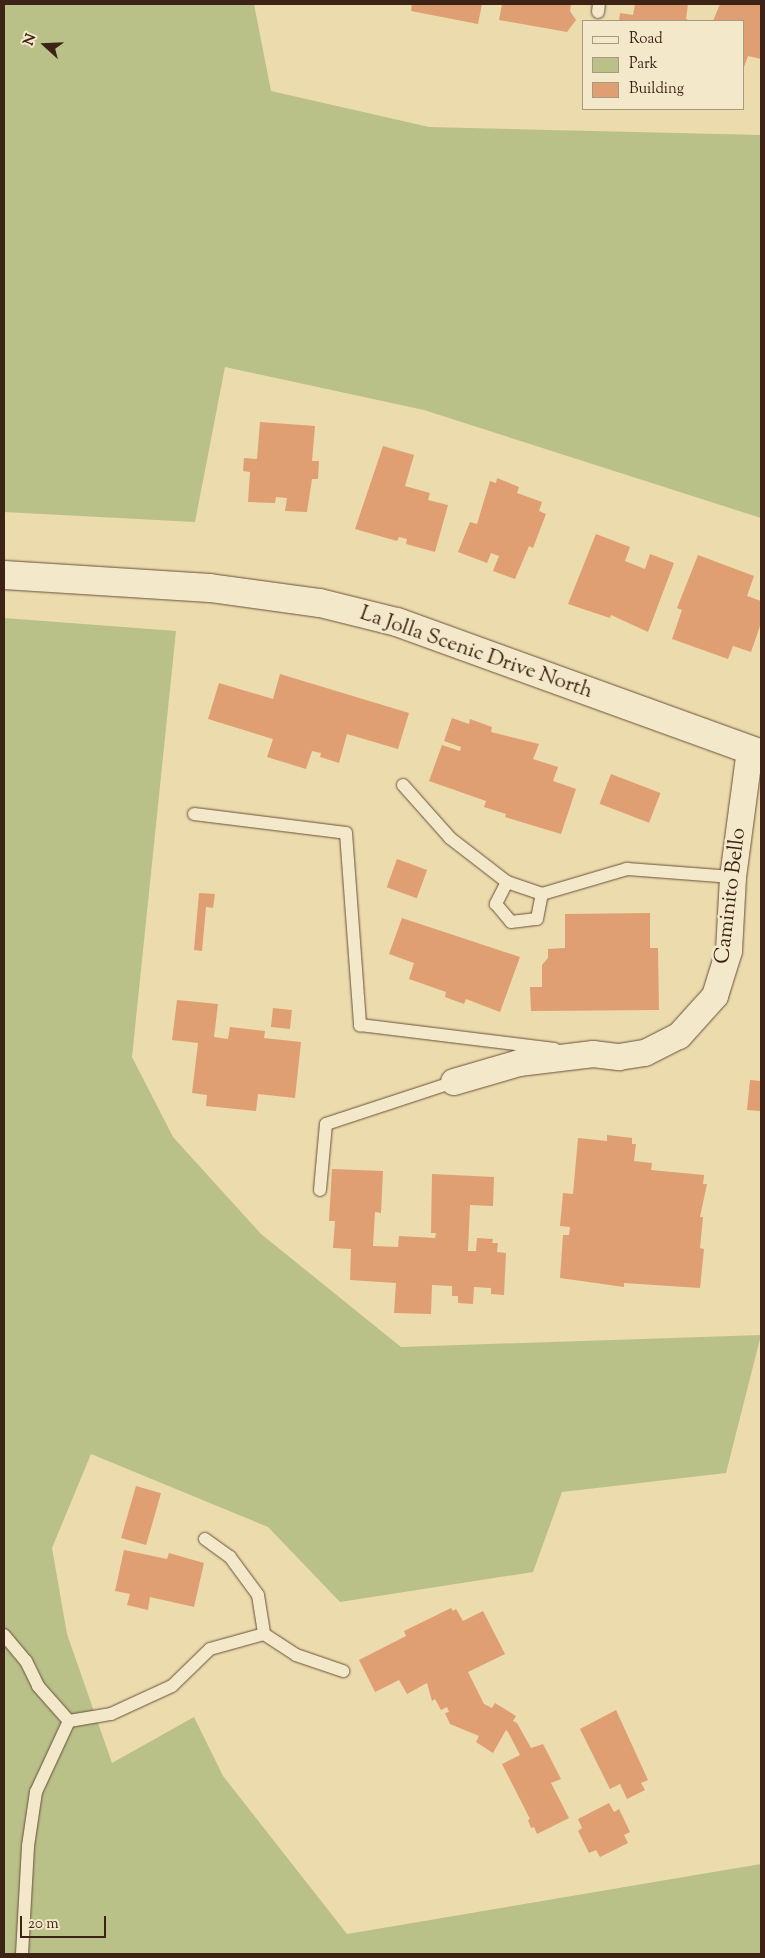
<!DOCTYPE html>
<html>
<head>
<meta charset="utf-8">
<style>
  body { margin:0 }
  #map { position:relative; width:765px; height:1958px; overflow:hidden; background:#ecdbac; font-family:"Sorts Mill Goudy",serif }
  div>[style] { position:absolute }
  .green>* { inset:0; background:#b9c088 }
  .building>* { inset:0; background:#df9f72; transform-origin:0 0 }
  .roads { filter:drop-shadow(0 0 1px #69513c) drop-shadow(0 0 1px #69513c) }
  .service>* { height:12px; margin:-6px; padding:0 6px; transform-origin:6px; border-radius:6px; background:#f3e8c9 }
  .minor>* { height:26px; margin:-13px; padding:0 13px; transform-origin:13px; border-radius:13px; background:#f3e8c9 }
  .secondary>* { height:28px; margin:-14px; padding:0 14px; transform-origin:14px; border-radius:14px; background:#f3e8c9 }
  span { translate:-50% -50%; white-space:nowrap; text-align:center; line-height:1.15; -webkit-text-stroke:5px #f3e8c9; paint-order:stroke }
  .street-label { font-size:21px; color:#3d2316 }
  .frame { position:absolute; inset:0; border:5px solid #3d2316; pointer-events:none }
  .legend { position:absolute; left:582px; top:20px; width:162px; height:90px; box-sizing:border-box; background:#f3e8c9; border:1px solid #aa9981; margin:0; padding:6px 9px; list-style:none; font-size:15px; color:#3d2316 }
  .legend li { display:flex; align-items:center; gap:10px; height:25px }
  .legend b { width:25px; border:1px solid #aa9981 }
  .north { position:absolute; left:20px; top:20px; width:50px; height:50px; -webkit-text-stroke:4px #f3e8c9; paint-order:stroke; rotate:290deg; font-size:14px; font-weight:700; line-height:20px; text-align:center; color:#3d2316 }
  .north::after { content:''; display:block; margin:auto; width:18px; height:22px; background:#3d2316; clip-path:polygon(50% 0,100% 100%,50% 72%,0 100%) }
  .scale { position:absolute; left:20px; top:1916px; width:86px; height:22px; box-sizing:border-box; border:2px solid #3d2316; border-top:0; padding-left:6px; font-size:15px; line-height:18px; white-space:nowrap; color:#3d2316; -webkit-text-stroke:4px #f3e8c9; paint-order:stroke }
</style>
</head>
<body>
<div id="map">
  <div class="green">
    <i style="clip-path:polygon(4px 4px,254px 4px,271px 91px,429px 127px,761px 135px,761px 518px,424px 410px,225px 367px,195px 522px,4px 512px)"></i>
    <i style="clip-path:polygon(4px 618px,176px 631px,132px 1057px,173px 1137px,261px 1234px,401px 1347px,761px 1335px,726px 1473px,562px 1492px,533px 1572px,340px 1602px,268px 1527px,91px 1454px,52px 1548px,67px 1634px,112px 1763px,194px 1717px,223px 1776px,347px 1934px,761px 1864px,761px 1954px,4px 1954px)"></i>
  </div>
  <div class="building">
    <i style="clip-path:polygon(412px 4px,482px 4px,478px 24px,411px 11px)"></i>
    <i style="clip-path:polygon(502px 4px,571px 4px,570px 11px,576px 20px,567px 32px,499px 20px)"></i>
    <i style="clip-path:polygon(635px 4px,688px 4px,686px 19px,691px 21px,619px 21px,620px 13px,633px 15px)"></i>
    <i style="clip-path:polygon(720px 4px,761px 5px,761px 59px,748px 56px,744px 67px,744px 21px,713px 21px)"></i>
    <i style="clip-path:polygon(260px 422px,315px 426px,312px 461px,319px 461px,318px 479px,312px 479px,307px 512px,285px 511px,287px 498px,276px 497px,275px 503px,248px 502px,250px 472px,243px 471px,244px 458px,257px 459px)"></i>
    <i style="clip-path:polygon(383px 446px,414px 455px,405px 486px,430px 493px,428px 500px,448px 505px,435px 552px,406px 544px,407px 539px,399px 537px,397px 541px,355px 529px)"></i>
    <i style="clip-path:polygon(497px 478px,519px 487px,517px 493px,542px 502px,539px 511px,546px 514px,533px 548px,529px 546px,515px 579px,493px 571px,499px 556px,491px 553px,487px 563px,458px 552px,470px 522px,477px 524px,490px 481px,496px 483px)"></i>
    <i style="clip-path:polygon(596px 534px,630px 547px,625px 561px,645px 569px,650px 554px,674px 563px,648px 632px,611px 615px,610px 618px,568px 604px)"></i>
    <i style="clip-path:polygon(698px 555px,754px 576px,747px 596px,761px 601px,761px 623px,751px 652px,733px 646px,728px 659px,672px 639px,682px 610px,677px 608px)"></i>
    <i style="clip-path:polygon(280px 674px,409px 713px,398px 749px,347px 734px,339px 763px,320px 757px,321px 753px,312px 751px,306px 769px,267px 757px,273px 739px,208px 719px,219px 683px,273px 699px)"></i>
    <i style="clip-path:polygon(452px 718px,469px 724px,470px 719px,492px 727px,491px 732px,539px 744px,533px 759px,558px 767px,553px 781px,576px 789px,561px 834px,505px 817px,506px 814px,484px 807px,486px 801px,429px 781px,442px 745px,460px 751px,461px 747px,444px 741px)"></i>
    <i style="left:611px;top:774px;width:53px;height:32px;rotate:21deg"></i>
    <i style="left:397px;top:859px;width:32px;height:30px;rotate:20deg"></i>
    <i style="clip-path:polygon(199px 893px,215px 894px,213px 908px,206px 907px,202px 951px,194px 950px)"></i>
    <i style="clip-path:polygon(650px 913px,650px 948px,658px 948px,659px 1010px,531px 1011px,530px 987px,542px 987px,542px 965px,548px 958px,548px 949px,565px 948px,565px 914px)"></i>
    <i style="clip-path:polygon(402px 918px,520px 957px,500px 1012px,466px 999px,464px 1004px,445px 997px,446px 992px,409px 979px,414px 963px,389px 954px)"></i>
    <i style="clip-path:polygon(177px 1000px,218px 1004px,214px 1037px,228px 1039px,230px 1027px,265px 1031px,264px 1038px,301px 1042px,295px 1098px,258px 1094px,256px 1111px,206px 1106px,207px 1095px,192px 1093px,198px 1043px,172px 1040px)"></i>
    <i style="left:273px;top:1008px;width:19px;height:19px;rotate:6deg"></i>
    <i style="clip-path:polygon(750px 1080px,761px 1081px,761px 1111px,747px 1110px)"></i>
    <i style="clip-path:polygon(607px 1135px,632px 1138px,632px 1144px,636px 1144px,634px 1161px,652px 1163px,651px 1170px,704px 1175px,703px 1184px,707px 1184px,700px 1217px,703px 1217px,700px 1248px,704px 1249px,700px 1288px,624px 1283px,624px 1287px,560px 1278px,563px 1235px,569px 1235px,570px 1227px,560px 1226px,563px 1193px,573px 1194px,578px 1138px,607px 1141px)"></i>
    <i style="clip-path:polygon(332px 1169px,383px 1171px,381px 1213px,375px 1212px,373px 1246px,398px 1247px,399px 1236px,435px 1238px,436px 1233px,431px 1233px,432px 1174px,494px 1177px,493px 1206px,470px 1205px,468px 1251px,476px 1251px,477px 1238px,493px 1239px,492px 1243px,498px 1243px,497px 1252px,506px 1253px,504px 1295px,491px 1294px,491px 1288px,474px 1287px,473px 1304px,458px 1303px,458px 1296px,452px 1296px,452px 1286px,432px 1285px,431px 1314px,394px 1313px,396px 1283px,350px 1280px,351px 1249px,333px 1248px,335px 1221px,329px 1221px)"></i>
    <i style="left:136px;top:1486px;width:26px;height:54px;rotate:16deg"></i>
    <i style="clip-path:polygon(124px 1550px,167px 1559px,169px 1553px,204px 1563px,194px 1607px,150px 1597px,148px 1610px,127px 1605px,130px 1594px,115px 1591px)"></i>
    <i style="clip-path:polygon(451px 1608px,453px 1611px,456px 1609px,463px 1621px,483px 1611px,505px 1654px,468px 1672px,484px 1704px,492px 1708px,495px 1703px,516px 1716px,513px 1721px,517px 1723px,531px 1748px,543px 1744px,561px 1779px,551px 1783px,569px 1818px,537px 1834px,534px 1827px,531px 1828px,528px 1820px,530px 1819px,502px 1764px,520px 1755px,508px 1732px,506px 1730px,493px 1753px,476px 1742px,479px 1736px,450px 1724px,445px 1713px,449px 1712px,447px 1707px,441px 1710px,435px 1699px,432px 1701px,427px 1683px,407px 1694px,399px 1680px,375px 1692px,359px 1660px,406px 1636px,404px 1631px)"></i>
    <i style="clip-path:polygon(616px 1710px,648px 1780px,641px 1783px,645px 1790px,627px 1799px,620px 1784px,610px 1789px,580px 1729px)"></i>
    <i style="clip-path:polygon(609px 1803px,614px 1812px,619px 1809px,630px 1832px,624px 1835px,628px 1843px,600px 1857px,596px 1850px,589px 1853px,578px 1831px,582px 1828px,578px 1819px)"></i>
  </div>
  <div class="roads">
    <div class="service">
      <i style="left:598px;top:12px;width:8px;rotate:-83deg"></i>
      <i style="left:403px;top:785px;width:71px;rotate:48.4deg"></i>
      <i style="left:450px;top:838px;width:72px;rotate:37.7deg"></i>
      <i style="left:507px;top:882px;width:37px;rotate:19deg"></i>
      <i style="left:194px;top:814px;width:153px;rotate:7.1deg"></i>
      <i style="left:346px;top:833px;width:193px;rotate:85.8deg"></i>
      <i style="left:360px;top:1025px;width:196px;rotate:7deg"></i>
      <i style="left:507px;top:882px;width:25px;rotate:117deg"></i>
      <i style="left:496px;top:904px;width:23px;rotate:50deg"></i>
      <i style="left:511px;top:922px;width:26px;rotate:-7deg"></i>
      <i style="left:537px;top:919px;width:25px;rotate:-79deg"></i>
      <i style="left:542px;top:894px;width:89px;rotate:-16.4deg"></i>
      <i style="left:627px;top:869px;width:106px;rotate:4.3deg"></i>
      <i style="left:320px;top:1190px;width:66px;rotate:-84.8deg"></i>
      <i style="left:326px;top:1124px;width:135px;rotate:-18.2deg"></i>
      <i style="left:205px;top:1539px;width:31px;rotate:36deg"></i>
      <i style="left:230px;top:1557px;width:47px;rotate:53.6deg"></i>
      <i style="left:258px;top:1595px;width:39px;rotate:81deg"></i>
      <i style="left:4px;top:1635px;width:34px;rotate:50deg"></i>
      <i style="left:26px;top:1661px;width:28px;rotate:64deg"></i>
      <i style="left:38px;top:1686px;width:47px;rotate:48.5deg"></i>
      <i style="left:69px;top:1721px;width:43px;rotate:-9.5deg"></i>
      <i style="left:111px;top:1714px;width:67px;rotate:-24.7deg"></i>
      <i style="left:172px;top:1686px;width:53px;rotate:-44.2deg"></i>
      <i style="left:210px;top:1649px;width:56px;rotate:-15.5deg"></i>
      <i style="left:264px;top:1634px;width:38px;rotate:33deg"></i>
      <i style="left:296px;top:1655px;width:50px;rotate:18.8deg"></i>
      <i style="left:22px;top:1954px;width:108px;rotate:-86.8deg"></i>
      <i style="left:28px;top:1846px;width:55px;rotate:-81.6deg"></i>
      <i style="left:36px;top:1792px;width:78px;rotate:-65.1deg"></i>
    </div>
    <div class="minor">
      <i style="left:454px;top:1082px;width:68px;rotate:-16.3deg"></i>
      <i style="left:519px;top:1063px;width:75px;rotate:-6.9deg"></i>
      <i style="left:593px;top:1054px;width:26px;rotate:7deg"></i>
      <i style="left:619px;top:1057px;width:26px;rotate:-9deg"></i>
      <i style="left:645px;top:1053px;width:38px;rotate:-27deg"></i>
      <i style="left:679px;top:1036px;width:54px;rotate:-48deg"></i>
      <i style="left:715px;top:996px;width:47px;rotate:-72.7deg"></i>
      <i style="left:729px;top:951px;width:74px;rotate:-86.9deg"></i>
      <i style="left:733px;top:877px;width:128px;rotate:-82.4deg"></i>
    </div>
    <div class="secondary">
      <i style="left:4px;top:575px;width:206px;rotate:3.6deg"></i>
      <i style="left:210px;top:588px;width:111px;rotate:7.8deg"></i>
      <i style="left:320px;top:603px;width:79px;rotate:13.9deg"></i>
      <i style="left:397px;top:622px;width:387px;rotate:19.9deg"></i>
    </div>
  </div>
  <div class="street-label">
    <span style="left:476px;top:653px;rotate:19deg">La Jolla Scenic Drive North</span>
    <span style="left:731px;top:896px;rotate:-83deg">Caminito Bello</span>
  </div>
  <div class="frame"></div>
  <ul class="legend">
  <li><b style="height:6px;background:#f3e8c9"></b>Road</li>
  <li><b style="height:14px;background:#b9c088"></b>Park</li>
  <li><b style="height:14px;background:#df9f72"></b>Building</li>
  </ul>
  <div class="north">N</div>
  <div class="scale">20 m</div>
</div>
</body>
</html>
